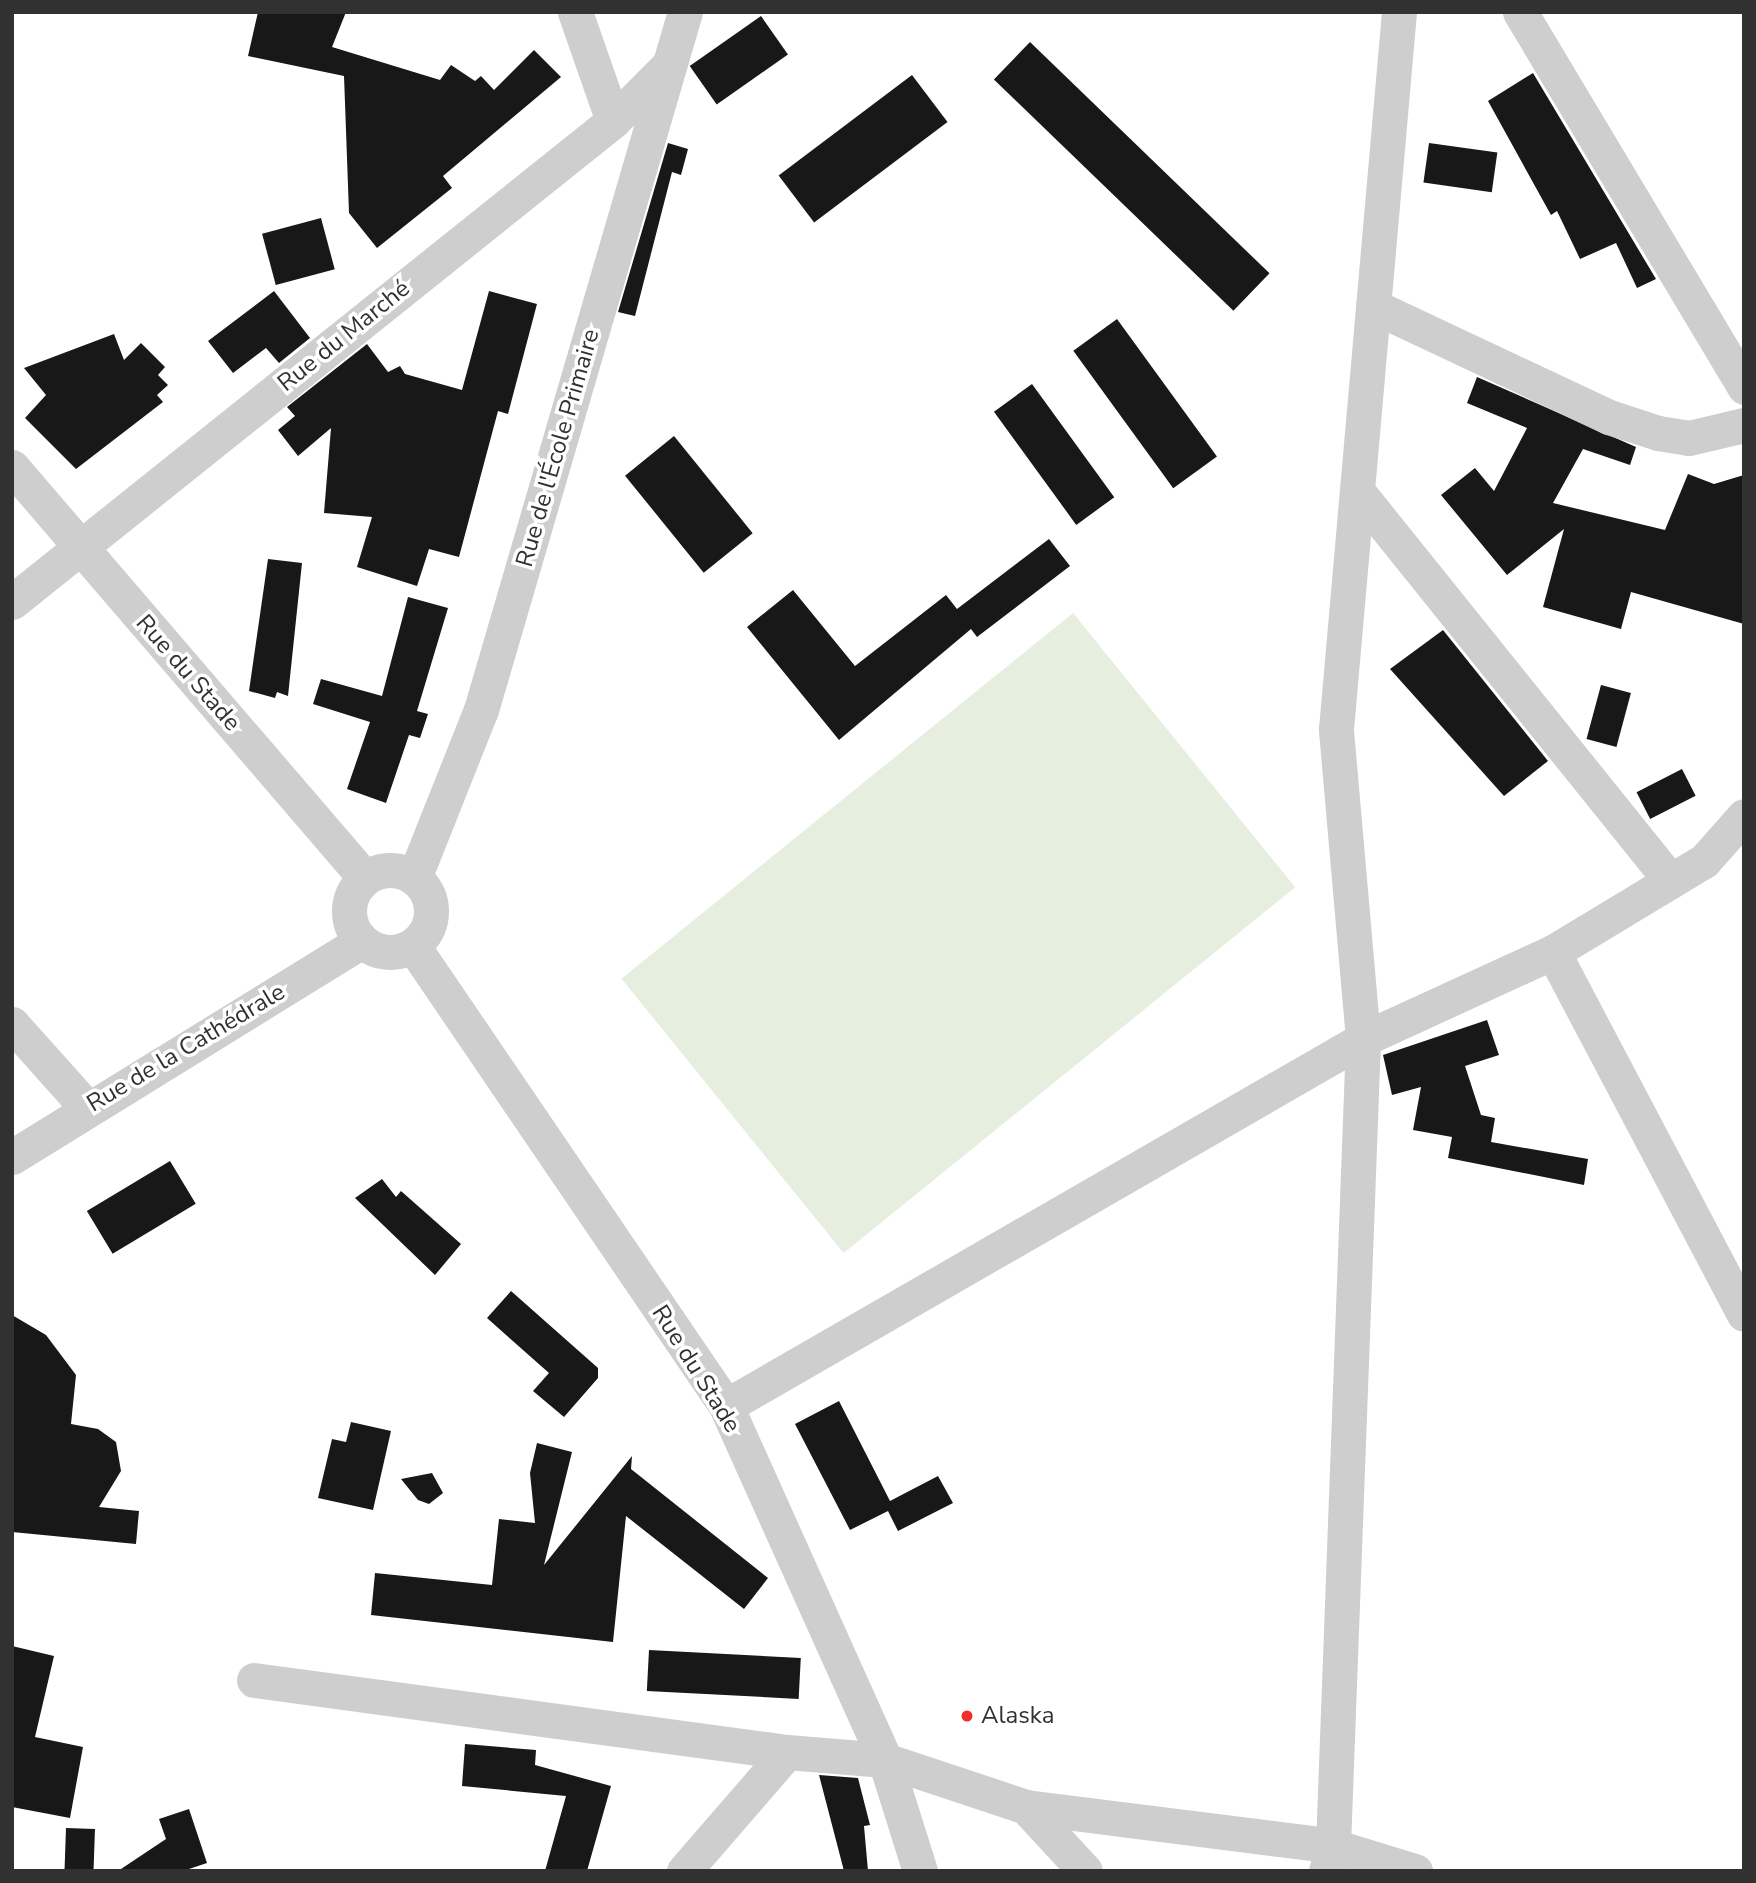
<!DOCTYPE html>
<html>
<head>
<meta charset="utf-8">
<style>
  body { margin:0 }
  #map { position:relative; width:1756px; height:1883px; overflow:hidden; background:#fff; font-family:"Nunito Sans",sans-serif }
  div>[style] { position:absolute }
  .green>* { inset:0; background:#e6eedf; transform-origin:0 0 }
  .building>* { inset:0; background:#181818; transform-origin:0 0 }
  .minor>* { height:35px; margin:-17.5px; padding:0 17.5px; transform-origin:17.5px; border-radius:17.5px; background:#cecece }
  .minor>.ring { margin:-17.5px; padding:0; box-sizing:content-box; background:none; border:35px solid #cecece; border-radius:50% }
  .dots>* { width:19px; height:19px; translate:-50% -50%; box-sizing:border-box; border:4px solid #fff; border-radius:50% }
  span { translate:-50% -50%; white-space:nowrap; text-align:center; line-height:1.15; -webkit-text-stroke:7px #fff; paint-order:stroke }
  .street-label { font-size:24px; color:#313131 }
  .poi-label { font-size:24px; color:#313131 }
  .left { translate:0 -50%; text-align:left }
  .frame { position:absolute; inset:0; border:14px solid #313131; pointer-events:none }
</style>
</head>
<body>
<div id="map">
  <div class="green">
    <i style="left:1073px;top:613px;width:353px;height:581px;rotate:51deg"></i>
  </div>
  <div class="building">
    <i style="clip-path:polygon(258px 12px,346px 12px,332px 47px,440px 80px,451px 65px,475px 81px,481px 76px,494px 90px,534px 50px,561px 77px,443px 176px,452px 188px,377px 248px,349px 213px,344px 76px,248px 56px)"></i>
    <i style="left:761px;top:16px;width:47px;height:87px;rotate:55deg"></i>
    <i style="left:1030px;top:42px;width:333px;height:52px;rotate:44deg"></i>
    <i style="clip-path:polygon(1533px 73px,1656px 279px,1637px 288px,1616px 243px,1580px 259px,1557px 211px,1551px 215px,1488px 101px)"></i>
    <i style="left:912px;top:75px;width:59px;height:167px;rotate:53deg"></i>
    <i style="clip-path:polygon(668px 143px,688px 149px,681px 175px,672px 172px,635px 316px,618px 312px)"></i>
    <i style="left:1429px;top:143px;width:69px;height:40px;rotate:8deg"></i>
    <i style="left:321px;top:218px;width:53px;height:61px;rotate:75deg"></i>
    <i style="clip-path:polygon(274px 291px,310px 338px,279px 363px,266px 348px,233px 373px,208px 341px)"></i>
    <i style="clip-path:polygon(489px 291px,537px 304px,508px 414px,498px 411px,459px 557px,429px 549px,417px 586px,357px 567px,372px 517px,324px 513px,331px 428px,298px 456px,278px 430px,295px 416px,287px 407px,367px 344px,388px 372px,400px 366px,405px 374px,462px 390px)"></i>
    <i style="left:1117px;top:319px;width:170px;height:54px;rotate:54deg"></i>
    <i style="clip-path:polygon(114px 334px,124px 360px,141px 343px,165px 367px,158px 375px,168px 385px,157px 395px,163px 402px,76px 469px,25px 418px,46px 395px,24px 368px)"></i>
    <i style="clip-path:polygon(1477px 377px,1636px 447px,1630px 465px,1583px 449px,1553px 503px,1665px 530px,1688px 474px,1714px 484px,1744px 475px,1744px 624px,1631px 592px,1621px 629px,1543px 607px,1564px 529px,1507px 575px,1441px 495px,1475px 468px,1494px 491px,1527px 428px,1467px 403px)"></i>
    <i style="left:1032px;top:384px;width:140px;height:47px;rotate:54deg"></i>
    <i style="left:674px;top:436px;width:125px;height:63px;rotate:51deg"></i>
    <i style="clip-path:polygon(1049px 539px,1070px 566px,977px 637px,971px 629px,839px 740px,747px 627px,793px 590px,855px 666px,946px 595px,957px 609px)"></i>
    <i style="clip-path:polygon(268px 559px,302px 563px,288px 696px,277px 692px,275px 698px,249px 691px)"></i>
    <i style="clip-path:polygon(408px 597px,448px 608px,417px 711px,428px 714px,420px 738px,409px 735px,386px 803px,347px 789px,370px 722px,313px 704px,321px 679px,382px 696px)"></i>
    <i style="clip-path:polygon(1443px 630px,1548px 761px,1504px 796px,1390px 669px)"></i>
    <i style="left:1601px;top:685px;width:31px;height:56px;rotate:15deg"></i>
    <i style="left:1682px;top:769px;width:30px;height:51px;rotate:63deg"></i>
    <i style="clip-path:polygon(1487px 1020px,1499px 1055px,1465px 1066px,1481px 1115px,1495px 1118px,1491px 1142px,1588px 1159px,1584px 1185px,1448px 1158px,1452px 1137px,1413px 1130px,1421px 1087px,1392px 1095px,1383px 1055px)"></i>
    <i style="left:170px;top:1161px;width:50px;height:97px;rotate:59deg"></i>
    <i style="clip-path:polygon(382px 1179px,396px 1197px,401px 1191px,461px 1244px,435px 1275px,355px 1198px)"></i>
    <i style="clip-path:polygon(511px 1291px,598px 1368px,598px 1378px,564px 1417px,533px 1391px,549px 1373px,487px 1318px)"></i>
    <i style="clip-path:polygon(12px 1315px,46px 1335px,76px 1375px,71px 1424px,98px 1429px,116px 1442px,121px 1471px,99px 1507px,139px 1511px,136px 1544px,12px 1532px)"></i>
    <i style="clip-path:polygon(839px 1401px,890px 1501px,938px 1476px,953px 1503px,898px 1531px,888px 1511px,850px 1530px,795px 1424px)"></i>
    <i style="clip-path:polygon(351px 1422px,391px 1431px,373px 1510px,318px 1498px,332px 1439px,346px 1442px)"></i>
    <i style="clip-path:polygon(537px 1443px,572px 1452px,544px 1565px,632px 1456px,631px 1469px,768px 1578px,744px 1609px,626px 1516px,613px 1642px,371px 1615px,375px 1573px,492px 1585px,499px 1519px,535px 1523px,530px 1473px)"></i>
    <i style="clip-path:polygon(432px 1473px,443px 1493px,429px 1504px,418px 1500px,401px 1479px)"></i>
    <i style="clip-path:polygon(12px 1646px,54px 1656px,35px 1737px,83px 1747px,70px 1818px,12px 1807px)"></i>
    <i style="left:649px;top:1650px;width:152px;height:41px;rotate:3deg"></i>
    <i style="clip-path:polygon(465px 1744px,536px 1750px,535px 1765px,611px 1786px,587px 1871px,545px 1871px,566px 1796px,462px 1786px)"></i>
    <i style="clip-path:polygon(819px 1775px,858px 1778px,870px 1825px,864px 1826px,868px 1871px,844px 1871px)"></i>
    <i style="clip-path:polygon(189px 1809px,207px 1863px,183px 1871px,118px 1871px,166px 1839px,159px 1819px)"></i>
    <i style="left:66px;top:1828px;width:29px;height:43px;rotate:2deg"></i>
  </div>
  <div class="minor">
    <i style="left:575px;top:12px;width:115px;rotate:70.8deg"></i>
    <i style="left:1520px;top:12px;width:437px;rotate:59.1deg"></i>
    <i style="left:1373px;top:306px;width:261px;rotate:25.2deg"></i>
    <i style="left:1609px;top:417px;width:52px;rotate:18.1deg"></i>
    <i style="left:1658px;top:433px;width:31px;rotate:9deg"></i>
    <i style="left:1689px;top:438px;width:57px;rotate:-13.3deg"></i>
    <i style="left:12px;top:467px;width:542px;rotate:49.34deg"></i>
    <i style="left:1358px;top:492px;width:499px;rotate:51.2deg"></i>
    <i style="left:12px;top:602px;width:770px;rotate:-38.67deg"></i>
    <i style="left:613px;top:121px;width:78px;rotate:-45deg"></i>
    <i class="ring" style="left:349px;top:870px;width:47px;height:47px"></i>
    <i style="left:414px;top:878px;width:181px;rotate:-68.3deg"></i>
    <i style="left:481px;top:710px;width:727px;rotate:-73.71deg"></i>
    <i style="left:413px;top:946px;width:556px;rotate:55.77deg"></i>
    <i style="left:726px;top:1406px;width:388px;rotate:65.8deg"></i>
    <i style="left:885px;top:1760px;width:116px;rotate:72.5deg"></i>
    <i style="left:1553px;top:952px;width:409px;rotate:62.2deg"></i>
    <i style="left:12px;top:1024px;width:113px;rotate:48.2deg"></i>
    <i style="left:12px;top:1157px;width:411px;rotate:-31.7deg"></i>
    <i style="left:726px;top:1406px;width:735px;rotate:-29.95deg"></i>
    <i style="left:1363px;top:1039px;width:209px;rotate:-24.6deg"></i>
    <i style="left:1553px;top:952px;width:176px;rotate:-31.1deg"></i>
    <i style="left:1704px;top:861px;width:60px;rotate:-48.4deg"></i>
    <i style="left:254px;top:1680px;width:538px;rotate:7.69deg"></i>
    <i style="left:787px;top:1752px;width:98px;rotate:4.7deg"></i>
    <i style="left:885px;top:1760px;width:149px;rotate:18.4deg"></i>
    <i style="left:1026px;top:1807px;width:87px;rotate:47.3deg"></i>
    <i style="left:1026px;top:1807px;width:309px;rotate:7.2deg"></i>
    <i style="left:1333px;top:1846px;width:86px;rotate:17deg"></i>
    <i style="left:684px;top:1871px;width:157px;rotate:-49.1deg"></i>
    <i style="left:1326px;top:1871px;width:26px;rotate:-74deg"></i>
    <i style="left:1333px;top:1846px;width:808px;rotate:-87.87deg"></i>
    <i style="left:1363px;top:1039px;width:311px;rotate:-95deg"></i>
    <i style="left:1336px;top:729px;width:720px;rotate:-84.98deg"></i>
  </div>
  <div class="dots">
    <i style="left:967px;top:1716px;background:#ef2f2c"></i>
  </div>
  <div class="street-label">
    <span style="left:344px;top:336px;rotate:-39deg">Rue du Marché</span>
    <span style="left:558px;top:448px;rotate:-74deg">Rue de l'École Primaire</span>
    <span style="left:188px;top:673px;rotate:49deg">Rue du Stade</span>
    <span style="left:186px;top:1048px;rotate:-31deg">Rue de la Cathédrale</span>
    <span style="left:696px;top:1369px;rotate:58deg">Rue du Stade</span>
  </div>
  <div class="poi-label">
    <span class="left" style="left:981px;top:1716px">Alaska</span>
  </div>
  <div class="frame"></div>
</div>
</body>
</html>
